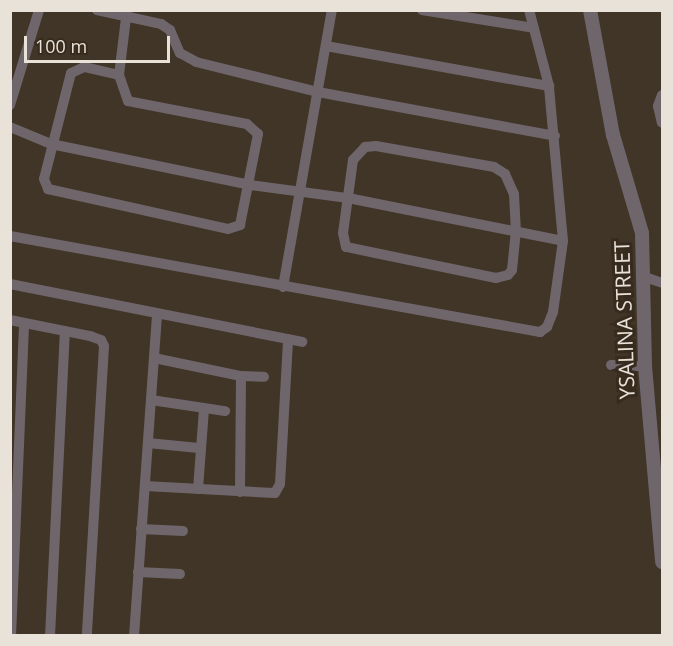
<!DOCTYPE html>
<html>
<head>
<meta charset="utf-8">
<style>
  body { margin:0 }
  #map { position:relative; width:673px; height:646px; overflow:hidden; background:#413527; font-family:"Open Sans",sans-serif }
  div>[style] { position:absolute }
  .minor>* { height:10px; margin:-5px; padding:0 5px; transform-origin:5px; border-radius:5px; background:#6e666b }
  .tertiary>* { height:14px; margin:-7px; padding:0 7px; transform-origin:7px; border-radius:7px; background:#6e666b }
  span { translate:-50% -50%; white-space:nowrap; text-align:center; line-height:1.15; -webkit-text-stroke:6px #372b1d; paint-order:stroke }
  .street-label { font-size:21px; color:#e9e2d9 }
  .frame { position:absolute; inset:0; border:12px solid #e9e2d9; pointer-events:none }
  .scale { position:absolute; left:24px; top:36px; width:146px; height:27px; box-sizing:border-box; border:3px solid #e9e2d9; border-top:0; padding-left:8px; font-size:18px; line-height:21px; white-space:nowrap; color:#e9e2d9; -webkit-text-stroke:4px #372b1d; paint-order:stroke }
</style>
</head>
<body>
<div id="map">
  <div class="minor">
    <i style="left:97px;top:10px;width:66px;rotate:12.3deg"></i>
    <i style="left:161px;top:24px;width:11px;rotate:34deg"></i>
    <i style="left:170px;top:30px;width:25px;rotate:67deg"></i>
    <i style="left:180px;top:53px;width:18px;rotate:29deg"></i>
    <i style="left:196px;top:62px;width:126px;rotate:13.8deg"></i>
    <i style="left:318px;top:92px;width:241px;rotate:10.5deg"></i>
    <i style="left:422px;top:10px;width:113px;rotate:9.1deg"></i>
    <i style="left:326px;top:46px;width:227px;rotate:10.2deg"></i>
    <i style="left:119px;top:75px;width:36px;rotate:-167deg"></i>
    <i style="left:84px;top:67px;width:14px;rotate:155deg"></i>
    <i style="left:71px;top:73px;width:109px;rotate:104.3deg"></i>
    <i style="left:44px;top:179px;width:11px;rotate:68deg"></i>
    <i style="left:48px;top:189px;width:184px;rotate:12.5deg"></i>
    <i style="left:228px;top:229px;width:13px;rotate:-18deg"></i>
    <i style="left:240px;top:225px;width:93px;rotate:-78.8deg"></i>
    <i style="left:258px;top:134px;width:15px;rotate:-138deg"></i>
    <i style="left:247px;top:124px;width:121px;rotate:-169.1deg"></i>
    <i style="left:128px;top:101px;width:28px;rotate:-109deg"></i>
    <i style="left:119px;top:75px;width:65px;rotate:-83deg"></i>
    <i style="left:662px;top:95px;width:12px;rotate:110deg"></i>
    <i style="left:658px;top:106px;width:17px;rotate:77deg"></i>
    <i style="left:10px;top:105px;width:99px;rotate:-73deg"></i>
    <i style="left:10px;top:127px;width:44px;rotate:22.5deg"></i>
    <i style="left:51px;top:144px;width:203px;rotate:11.6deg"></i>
    <i style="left:250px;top:185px;width:99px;rotate:7.6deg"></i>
    <i style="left:348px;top:198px;width:219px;rotate:11.3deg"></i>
    <i style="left:376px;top:146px;width:120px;rotate:10.1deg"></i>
    <i style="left:494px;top:167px;width:13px;rotate:32deg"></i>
    <i style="left:505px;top:174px;width:22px;rotate:66deg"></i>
    <i style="left:514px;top:194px;width:36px;rotate:87deg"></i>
    <i style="left:516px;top:230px;width:40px;rotate:95.7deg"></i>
    <i style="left:512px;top:270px;width:6px;rotate:129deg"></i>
    <i style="left:508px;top:275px;width:12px;rotate:166deg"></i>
    <i style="left:496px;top:278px;width:153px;rotate:-168.3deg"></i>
    <i style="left:346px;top:247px;width:14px;rotate:-102deg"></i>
    <i style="left:343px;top:233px;width:74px;rotate:-82.2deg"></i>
    <i style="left:353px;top:160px;width:18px;rotate:-47deg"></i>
    <i style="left:365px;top:147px;width:11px;rotate:-5deg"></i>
    <i style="left:10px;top:236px;width:539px;rotate:10.27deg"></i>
    <i style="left:540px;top:332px;width:9px;rotate:-36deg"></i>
    <i style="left:547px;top:327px;width:16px;rotate:-68deg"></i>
    <i style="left:553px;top:312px;width:72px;rotate:-82deg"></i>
    <i style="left:563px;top:241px;width:156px;rotate:-95.2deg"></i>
    <i style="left:549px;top:86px;width:79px;rotate:-104.7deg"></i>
    <i style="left:645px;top:277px;width:18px;rotate:19deg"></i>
    <i style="left:10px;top:284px;width:298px;rotate:11.2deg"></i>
    <i style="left:283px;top:287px;width:281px;rotate:-80deg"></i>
    <i style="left:10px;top:320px;width:82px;rotate:11.3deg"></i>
    <i style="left:90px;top:336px;width:12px;rotate:20deg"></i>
    <i style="left:101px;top:340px;width:7px;rotate:63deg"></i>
    <i style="left:104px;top:346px;width:290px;rotate:93.4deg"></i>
    <i style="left:154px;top:358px;width:89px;rotate:11.7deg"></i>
    <i style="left:241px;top:376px;width:23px;rotate:2deg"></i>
    <i style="left:611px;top:365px;width:34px;rotate:2deg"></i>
    <i style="left:151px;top:400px;width:75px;rotate:8.5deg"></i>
    <i style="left:148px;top:443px;width:51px;rotate:5.6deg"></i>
    <i style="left:145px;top:486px;width:130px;rotate:3.1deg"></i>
    <i style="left:275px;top:493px;width:10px;rotate:-61deg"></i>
    <i style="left:280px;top:484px;width:145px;rotate:-86.8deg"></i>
    <i style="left:198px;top:489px;width:80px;rotate:-85.7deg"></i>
    <i style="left:240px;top:492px;width:116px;rotate:-89.5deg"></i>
    <i style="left:141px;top:529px;width:42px;rotate:2.7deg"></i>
    <i style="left:138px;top:572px;width:42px;rotate:2.7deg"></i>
    <i style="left:11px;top:636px;width:313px;rotate:-87.6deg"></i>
    <i style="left:50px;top:636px;width:305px;rotate:-87.2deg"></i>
    <i style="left:134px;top:636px;width:323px;rotate:-85.9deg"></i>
  </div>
  <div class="tertiary">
    <i style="left:590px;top:10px;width:127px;rotate:79.6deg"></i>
    <i style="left:613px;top:135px;width:102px;rotate:73.5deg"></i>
    <i style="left:642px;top:233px;width:133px;rotate:88.7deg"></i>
    <i style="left:645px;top:366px;width:197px;rotate:85deg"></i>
  </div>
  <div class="street-label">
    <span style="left:624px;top:320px;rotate:-92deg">YSALINA STREET</span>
  </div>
  <div class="frame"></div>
  <div class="scale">100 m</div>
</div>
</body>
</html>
